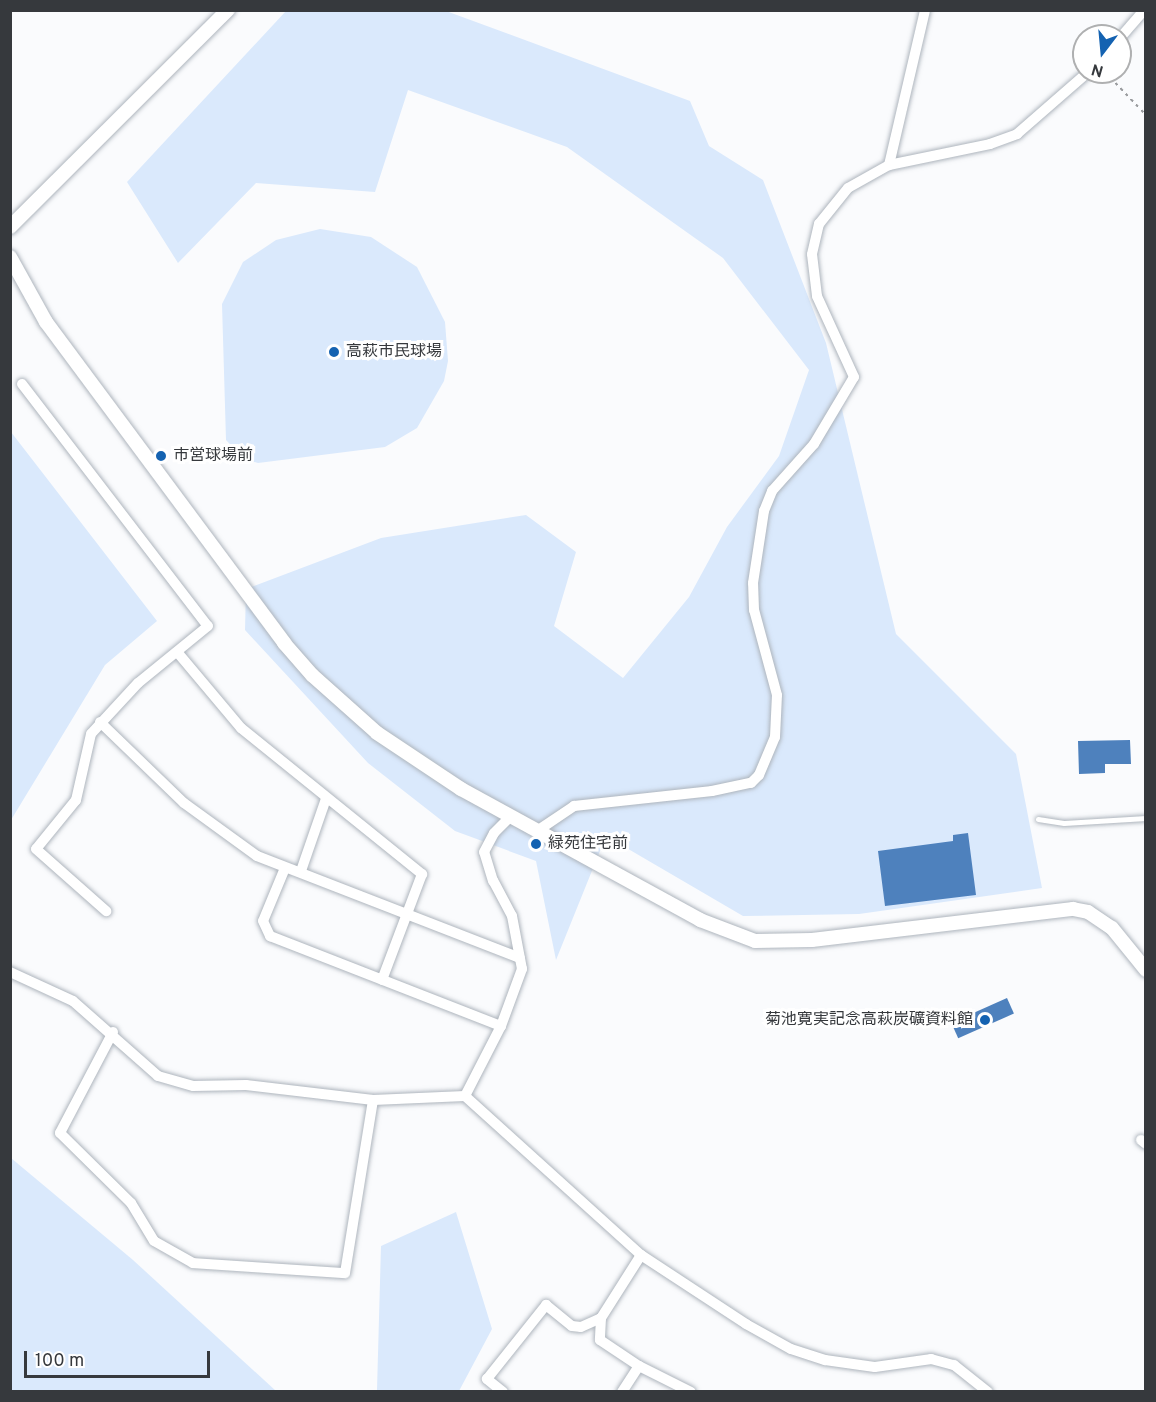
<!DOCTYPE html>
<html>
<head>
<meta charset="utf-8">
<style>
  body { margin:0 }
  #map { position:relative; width:1156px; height:1402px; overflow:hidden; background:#fafbfd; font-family:Overpass,"Noto Sans JP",sans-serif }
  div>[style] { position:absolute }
  .green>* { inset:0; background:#dae9fc }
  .building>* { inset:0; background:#4e81bd; transform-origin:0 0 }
  .path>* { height:2px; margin-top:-1px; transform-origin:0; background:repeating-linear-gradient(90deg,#999b9e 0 3px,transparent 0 7.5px) }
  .roads { filter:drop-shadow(0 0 2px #aeb5bd) drop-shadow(0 0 2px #aeb5bd) }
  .service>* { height:5px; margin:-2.5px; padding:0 2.5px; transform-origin:2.5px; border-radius:2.5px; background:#fff }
  .minor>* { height:10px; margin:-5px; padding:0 5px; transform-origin:5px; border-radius:5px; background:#fff }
  .tertiary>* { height:14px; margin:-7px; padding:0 7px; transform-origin:7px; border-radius:7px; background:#fff }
  .dots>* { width:16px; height:16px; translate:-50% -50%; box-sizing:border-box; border:3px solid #fff; border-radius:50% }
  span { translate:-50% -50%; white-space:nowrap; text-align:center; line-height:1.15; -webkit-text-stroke:6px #fff; paint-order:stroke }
  .poi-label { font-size:16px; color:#36393d }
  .left { translate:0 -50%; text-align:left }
  .right { translate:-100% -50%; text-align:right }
  .frame { position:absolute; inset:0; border:12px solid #36393d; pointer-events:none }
  .north { position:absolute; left:1072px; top:24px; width:60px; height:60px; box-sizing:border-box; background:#fff; border:2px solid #afb0b1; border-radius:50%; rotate:196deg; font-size:16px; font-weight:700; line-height:24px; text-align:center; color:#36393d }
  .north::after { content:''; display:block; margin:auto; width:21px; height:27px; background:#1462b1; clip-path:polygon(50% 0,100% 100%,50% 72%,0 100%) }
  .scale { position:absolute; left:24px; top:1351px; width:186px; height:27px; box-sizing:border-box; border:3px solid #36393d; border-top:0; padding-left:8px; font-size:18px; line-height:21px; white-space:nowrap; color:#36393d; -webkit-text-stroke:4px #fff; paint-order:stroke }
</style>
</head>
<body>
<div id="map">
  <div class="green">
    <i style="clip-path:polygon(286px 11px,446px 11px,690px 101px,709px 146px,763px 180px,826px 343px,896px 634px,1016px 754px,1042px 888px,859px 914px,743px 916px,606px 836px,556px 960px,536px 861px,455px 831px,368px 763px,245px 630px,246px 589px,381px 538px,526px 515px,576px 552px,554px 626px,623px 678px,689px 597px,727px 527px,779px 456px,809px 370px,723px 258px,567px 147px,408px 90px,375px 192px,256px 183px,178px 263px,127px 182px)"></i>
    <i style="clip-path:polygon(320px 229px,371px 237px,417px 267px,445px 322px,448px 361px,444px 381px,417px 428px,385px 447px,258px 463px,244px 459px,226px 440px,222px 304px,243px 262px,276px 240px)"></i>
    <i style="clip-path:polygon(11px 432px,157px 621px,105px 665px,11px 820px)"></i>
    <i style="clip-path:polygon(11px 1158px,133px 1260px,276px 1391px,11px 1391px)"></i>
    <i style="clip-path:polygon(456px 1212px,492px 1329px,459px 1391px,371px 1391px,377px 1390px,381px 1246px)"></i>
  </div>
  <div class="building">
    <i style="clip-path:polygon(1130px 740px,1131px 764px,1105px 764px,1105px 773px,1079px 774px,1078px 741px)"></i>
    <i style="clip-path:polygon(968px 833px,976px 895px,885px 906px,878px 851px,953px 841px,953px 835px)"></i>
    <i style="left:1007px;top:998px;width:17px;height:61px;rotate:66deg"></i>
  </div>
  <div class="path">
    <i style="left:1105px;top:72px;width:59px;rotate:46.4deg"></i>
  </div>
  <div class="roads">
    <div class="service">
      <i style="left:1038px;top:819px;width:26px;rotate:9deg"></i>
      <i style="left:1064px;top:823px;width:82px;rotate:-3.5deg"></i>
    </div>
    <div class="minor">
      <i style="left:1120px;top:38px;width:37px;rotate:-49deg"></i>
      <i style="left:889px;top:165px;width:159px;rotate:-76.9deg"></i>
      <i style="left:22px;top:384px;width:305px;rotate:52.5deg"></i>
      <i style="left:208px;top:626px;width:90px;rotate:140.8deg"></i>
      <i style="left:138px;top:683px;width:69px;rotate:132.7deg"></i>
      <i style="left:91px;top:734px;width:68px;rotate:102.8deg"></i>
      <i style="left:76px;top:800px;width:63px;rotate:129.2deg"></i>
      <i style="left:36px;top:849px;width:94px;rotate:41.5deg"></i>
      <i style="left:178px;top:653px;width:98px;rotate:50deg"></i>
      <i style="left:241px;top:728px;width:233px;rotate:38.9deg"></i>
      <i style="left:422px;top:874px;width:113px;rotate:110.7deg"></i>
      <i style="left:100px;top:722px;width:117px;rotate:44deg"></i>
      <i style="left:184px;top:803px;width:90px;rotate:36deg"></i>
      <i style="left:257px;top:856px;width:282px;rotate:21.2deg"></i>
      <i style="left:537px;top:831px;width:45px;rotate:-34deg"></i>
      <i style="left:574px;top:806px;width:139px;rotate:-6.2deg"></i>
      <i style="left:712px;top:791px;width:40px;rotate:-12deg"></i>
      <i style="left:751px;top:783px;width:11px;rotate:-45deg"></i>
      <i style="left:759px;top:775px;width:41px;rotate:-67.2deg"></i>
      <i style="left:775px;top:737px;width:42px;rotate:-87.3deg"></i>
      <i style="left:777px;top:695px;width:88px;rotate:-105.1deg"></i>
      <i style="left:754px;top:610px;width:27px;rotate:-92deg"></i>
      <i style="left:753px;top:583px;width:73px;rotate:-81.3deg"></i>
      <i style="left:764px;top:511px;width:22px;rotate:-68deg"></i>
      <i style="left:772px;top:491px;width:63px;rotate:-48.2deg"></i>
      <i style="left:814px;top:444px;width:78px;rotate:-59.2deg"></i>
      <i style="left:854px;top:377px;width:89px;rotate:-114.6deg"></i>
      <i style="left:817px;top:296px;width:42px;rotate:-96.8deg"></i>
      <i style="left:812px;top:254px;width:31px;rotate:-77deg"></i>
      <i style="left:819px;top:224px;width:46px;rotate:-51.1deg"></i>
      <i style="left:848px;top:188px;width:47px;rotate:-29.3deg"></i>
      <i style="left:889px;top:165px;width:103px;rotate:-11.7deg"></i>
      <i style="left:990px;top:144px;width:29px;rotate:-20deg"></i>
      <i style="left:1017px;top:134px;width:94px;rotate:-41.1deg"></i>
      <i style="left:285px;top:868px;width:57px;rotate:112.5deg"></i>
      <i style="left:263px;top:921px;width:17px;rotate:65deg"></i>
      <i style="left:270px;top:936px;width:248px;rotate:21.3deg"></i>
      <i style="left:301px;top:871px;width:76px;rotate:-70.9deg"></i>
      <i style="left:10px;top:972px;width:69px;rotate:24.7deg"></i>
      <i style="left:73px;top:1001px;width:113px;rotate:41.4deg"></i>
      <i style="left:158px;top:1076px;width:36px;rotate:16deg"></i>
      <i style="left:193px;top:1086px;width:53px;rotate:-1.1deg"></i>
      <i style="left:246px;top:1085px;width:128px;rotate:6.7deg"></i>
      <i style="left:373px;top:1100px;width:92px;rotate:-2.5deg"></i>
      <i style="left:465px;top:1096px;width:237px;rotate:42.1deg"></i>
      <i style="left:641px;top:1255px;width:126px;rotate:33.3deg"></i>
      <i style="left:746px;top:1324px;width:51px;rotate:29.1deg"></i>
      <i style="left:791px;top:1349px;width:36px;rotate:18deg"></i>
      <i style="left:825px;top:1360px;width:50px;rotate:8deg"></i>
      <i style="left:875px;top:1367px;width:57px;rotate:-8.1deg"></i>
      <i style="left:931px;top:1359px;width:24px;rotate:15deg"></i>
      <i style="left:954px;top:1365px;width:43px;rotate:38.5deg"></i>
      <i style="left:113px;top:1032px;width:114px;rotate:117.7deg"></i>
      <i style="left:60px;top:1133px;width:100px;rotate:44.6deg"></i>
      <i style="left:131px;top:1203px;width:44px;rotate:58.8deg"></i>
      <i style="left:154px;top:1241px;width:45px;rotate:29.4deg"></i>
      <i style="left:193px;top:1263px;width:152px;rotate:3.8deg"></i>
      <i style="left:345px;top:1273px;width:175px;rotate:-80.8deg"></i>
      <i style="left:465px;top:1096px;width:79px;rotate:-62.8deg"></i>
      <i style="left:501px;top:1026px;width:61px;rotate:-69.8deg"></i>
      <i style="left:522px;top:969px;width:54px;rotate:-100.7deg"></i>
      <i style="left:512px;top:916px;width:40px;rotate:-118deg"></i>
      <i style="left:493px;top:881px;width:30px;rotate:-107deg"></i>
      <i style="left:484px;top:852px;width:21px;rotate:-62deg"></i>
      <i style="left:494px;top:833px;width:24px;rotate:-45deg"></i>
      <i style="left:1141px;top:1140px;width:6px;rotate:39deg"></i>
      <i style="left:641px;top:1255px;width:75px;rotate:122.4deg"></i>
      <i style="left:601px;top:1318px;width:22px;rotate:93deg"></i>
      <i style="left:600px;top:1340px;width:47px;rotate:33.7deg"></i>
      <i style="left:639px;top:1366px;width:58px;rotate:26.6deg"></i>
      <i style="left:503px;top:1392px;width:21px;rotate:-141deg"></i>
      <i style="left:487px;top:1379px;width:95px;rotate:-51.4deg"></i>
      <i style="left:546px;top:1305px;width:33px;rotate:39deg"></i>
      <i style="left:572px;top:1326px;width:9px;rotate:6deg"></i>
      <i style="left:581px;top:1327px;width:22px;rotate:-24deg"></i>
      <i style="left:622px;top:1392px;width:31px;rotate:-57deg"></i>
    </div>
    <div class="tertiary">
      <i style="left:10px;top:227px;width:308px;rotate:-44.9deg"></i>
      <i style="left:10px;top:257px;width:74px;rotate:61deg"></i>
      <i style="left:46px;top:322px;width:400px;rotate:53.4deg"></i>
      <i style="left:284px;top:643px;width:43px;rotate:48.8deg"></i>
      <i style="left:312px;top:675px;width:87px;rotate:41.7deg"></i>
      <i style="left:377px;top:733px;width:101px;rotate:33.7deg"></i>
      <i style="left:461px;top:789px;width:273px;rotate:28.7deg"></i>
      <i style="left:700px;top:920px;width:59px;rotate:20.9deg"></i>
      <i style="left:755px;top:941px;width:57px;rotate:-1deg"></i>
      <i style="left:812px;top:940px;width:263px;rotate:-6.8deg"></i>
      <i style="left:1073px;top:909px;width:15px;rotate:11deg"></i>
      <i style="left:1088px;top:912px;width:29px;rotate:34deg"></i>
      <i style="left:1112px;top:928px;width:54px;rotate:51deg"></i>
    </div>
  </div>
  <div class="dots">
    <i style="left:334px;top:352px;background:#1462b1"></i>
    <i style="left:161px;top:456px;background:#1462b1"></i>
    <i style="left:536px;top:844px;background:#1462b1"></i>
    <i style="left:985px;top:1020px;background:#1462b1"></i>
  </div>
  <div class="poi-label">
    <span class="left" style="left:346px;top:352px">高萩市民球場</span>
    <span class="left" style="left:173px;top:456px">市営球場前</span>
    <span class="left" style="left:548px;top:844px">緑苑住宅前</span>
    <span class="right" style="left:973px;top:1020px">菊池寛実記念高萩炭礦資料館</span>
  </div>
  <div class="frame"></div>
  <div class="north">N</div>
  <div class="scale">100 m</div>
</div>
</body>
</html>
